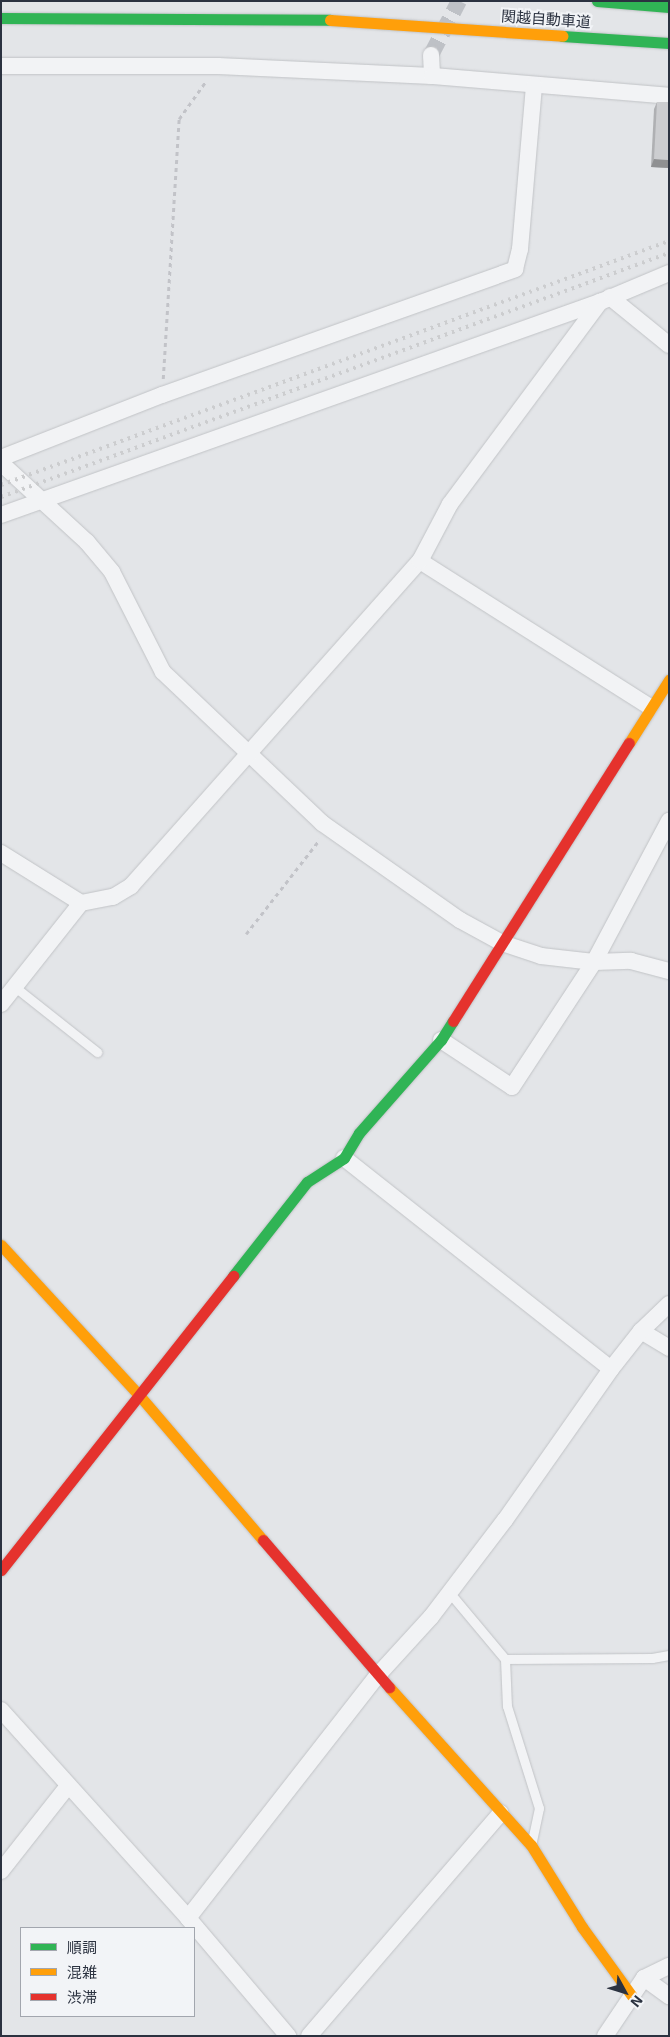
<!DOCTYPE html>
<html>
<head>
<meta charset="utf-8">
<style>
  body { margin:0 }
  #map { position:relative; width:670px; height:2037px; overflow:hidden; background:#e3e5e8; font-family:"Exo 2","Noto Sans JP",sans-serif }
  div>[style] { position:absolute }
  .street-tunnel>* { height:16px; margin-top:-8px; transform-origin:0; background:repeating-linear-gradient(90deg,#bec1c6 0 16px,transparent 0 24px) }
  .path>* { height:2.5px; margin-top:-1.25px; transform-origin:0; background:repeating-linear-gradient(90deg,#c2c3c8 0 4px,transparent 0 8px) }
  .roads { filter:drop-shadow(0 0 1px #c1c3c6) drop-shadow(0 0 1px #c1c3c6) }
  .lane>* { height:9px; margin:-4.5px; padding:0 4.5px; transform-origin:4.5px; border-radius:4.5px; background:#f2f3f5 }
  .street>* { height:16px; margin:-8px; padding:0 8px; transform-origin:8px; border-radius:8px; background:#f2f3f5 }
  .fast>* { height:11px; margin:-5.5px; padding:0 5.5px; transform-origin:5.5px; border-radius:5.5px; background:#30b455 }
  .slow>* { height:11px; margin:-5.5px; padding:0 5.5px; transform-origin:5.5px; border-radius:5.5px; background:#ff9f0a }
  .jam>* { height:11px; margin:-5.5px; padding:0 5.5px; transform-origin:5.5px; border-radius:5.5px; background:#e5322d }
  .rail>* { height:4px; margin-top:-2px; transform-origin:0; background:repeating-linear-gradient(90deg,#cccdcf 0 2.5px,transparent 0 7.5px) }
  .wall>* { inset:0; background:#afb0b3 }
  .shaded-wall>* { inset:0; background:#8f9092 }
  .building>* { inset:0; background:#cccdd0 }
  span { translate:-50% -50%; white-space:nowrap; text-align:center; line-height:1.15; -webkit-text-stroke:4px #f2f4f7; paint-order:stroke }
  .street-label { font-size:15px; color:#2b3240 }
  .frame { position:absolute; inset:0; border:2px solid #2b3240; pointer-events:none }
  .legend { position:absolute; left:20px; top:1927px; width:175px; height:90px; box-sizing:border-box; background:#f2f4f7; border:1px solid #a2a6ae; margin:0; padding:6px 9px; list-style:none; font-size:15px; color:#2b3240 }
  .legend li { display:flex; align-items:center; gap:10px; height:25px }
  .legend b { width:25px; border:1px solid #a2a6ae }
  .north { position:absolute; left:600px; top:1967px; width:50px; height:50px; -webkit-text-stroke:4px #f2f4f7; paint-order:stroke; rotate:129deg; font-size:14px; font-weight:700; line-height:20px; text-align:center; color:#2b3240 }
  .north::after { content:''; display:block; margin:auto; width:18px; height:22px; background:#2b3240; clip-path:polygon(50% 0,100% 100%,50% 72%,0 100%) }
</style>
</head>
<body>
<div id="map">
  <div class="street-tunnel">
    <i style="left:431px;top:55px;width:61px;rotate:-62.6deg"></i>
  </div>
  <div class="path">
    <i style="left:163px;top:379px;width:260px;rotate:-86.5deg"></i>
    <i style="left:179px;top:119px;width:47px;rotate:-54.6deg"></i>
    <i style="left:246px;top:934px;width:120px;rotate:-52.1deg"></i>
  </div>
  <div class="roads">
    <div class="lane">
      <i style="left:15px;top:987px;width:105px;rotate:38.4deg"></i>
      <i style="left:449px;top:1592px;width:87px;rotate:50.1deg"></i>
      <i style="left:505px;top:1659px;width:147px;rotate:-0.4deg"></i>
      <i style="left:652px;top:1658px;width:17px;rotate:-10deg"></i>
      <i style="left:505px;top:1659px;width:47px;rotate:87.6deg"></i>
      <i style="left:507px;top:1706px;width:107px;rotate:72.6deg"></i>
      <i style="left:539px;top:1808px;width:34px;rotate:102deg"></i>
    </div>
    <div class="street">
      <i style="left:431px;top:55px;width:21px;rotate:87deg"></i>
      <i style="left:1px;top:66px;width:217px"></i>
      <i style="left:218px;top:66px;width:214px;rotate:2.7deg"></i>
      <i style="left:432px;top:76px;width:238px;rotate:4.8deg"></i>
      <i style="left:610px;top:297px;width:76px;rotate:39.1deg"></i>
      <i style="left:1px;top:458px;width:173px;rotate:-21.4deg"></i>
      <i style="left:162px;top:395px;width:375px;rotate:-19.6deg"></i>
      <i style="left:515px;top:269px;width:21px;rotate:-76deg"></i>
      <i style="left:520px;top:249px;width:164px;rotate:-85.1deg"></i>
      <i style="left:1px;top:463px;width:117px;rotate:42.6deg"></i>
      <i style="left:87px;top:542px;width:39px;rotate:50deg"></i>
      <i style="left:112px;top:572px;width:112px;rotate:63deg"></i>
      <i style="left:163px;top:672px;width:219px;rotate:43.5deg"></i>
      <i style="left:322px;top:823px;width:169px;rotate:35.1deg"></i>
      <i style="left:460px;top:920px;width:48px;rotate:28.7deg"></i>
      <i style="left:502px;top:943px;width:41px;rotate:18.4deg"></i>
      <i style="left:541px;top:956px;width:53px;rotate:6.5deg"></i>
      <i style="left:594px;top:962px;width:37px;rotate:-2deg"></i>
      <i style="left:631px;top:961px;width:39px;rotate:15deg"></i>
      <i style="left:1px;top:515px;width:636px;rotate:-19.58deg"></i>
      <i style="left:600px;top:302px;width:75px;rotate:-22.8deg"></i>
      <i style="left:420px;top:561px;width:272px;rotate:32.4deg"></i>
      <i style="left:1px;top:853px;width:94px;rotate:32deg"></i>
      <i style="left:81px;top:903px;width:33px;rotate:-11deg"></i>
      <i style="left:113px;top:897px;width:21px;rotate:-31deg"></i>
      <i style="left:131px;top:886px;width:435px;rotate:-48.4deg"></i>
      <i style="left:420px;top:561px;width:64px;rotate:-62.2deg"></i>
      <i style="left:450px;top:504px;width:252px;rotate:-53.4deg"></i>
      <i style="left:1px;top:1004px;width:129px;rotate:-51.6deg"></i>
      <i style="left:441px;top:1040px;width:85px;rotate:33.5deg"></i>
      <i style="left:512px;top:1087px;width:149px;rotate:-56.7deg"></i>
      <i style="left:594px;top:962px;width:160px;rotate:-62deg"></i>
      <i style="left:344px;top:1158px;width:340px;rotate:38.3deg"></i>
      <i style="left:641px;top:1331px;width:33px;rotate:31deg"></i>
      <i style="left:1px;top:1710px;width:280px;rotate:48deg"></i>
      <i style="left:188px;top:1918px;width:155px;rotate:49.7deg"></i>
      <i style="left:1px;top:1871px;width:108px;rotate:-51.8deg"></i>
      <i style="left:188px;top:1918px;width:308px;rotate:-52deg"></i>
      <i style="left:378px;top:1675px;width:79px;rotate:-47.6deg"></i>
      <i style="left:431px;top:1617px;width:122px;rotate:-52.7deg"></i>
      <i style="left:505px;top:1520px;width:184px;rotate:-54.9deg"></i>
      <i style="left:611px;top:1369px;width:48px;rotate:-51.7deg"></i>
      <i style="left:641px;top:1331px;width:39px;rotate:-44deg"></i>
      <i style="left:644px;top:1978px;width:28px;rotate:-26deg"></i>
      <i style="left:309px;top:2036px;width:294px;rotate:-49.3deg"></i>
      <i style="left:605px;top:2036px;width:70px;rotate:-56.1deg"></i>
      <i style="left:644px;top:1978px;width:31px;rotate:36deg"></i>
    </div>
    <div class="fast">
      <i style="left:597px;top:1px;width:72px;rotate:4.8deg"></i>
      <i style="left:1px;top:18px;width:329px;rotate:0.3deg"></i>
      <i style="left:562px;top:36px;width:107px;rotate:3.7deg"></i>
      <i style="left:233px;top:1276px;width:120px;rotate:-51.8deg"></i>
      <i style="left:307px;top:1182px;width:44px;rotate:-33deg"></i>
      <i style="left:344px;top:1158px;width:29px;rotate:-59deg"></i>
      <i style="left:359px;top:1133px;width:124px;rotate:-48.6deg"></i>
      <i style="left:441px;top:1040px;width:22px;rotate:-58deg"></i>
    </div>
    <div class="slow">
      <i style="left:330px;top:20px;width:233px;rotate:3.9deg"></i>
      <i style="left:629px;top:743px;width:75px;rotate:-57.6deg"></i>
      <i style="left:1px;top:1245px;width:204px;rotate:47.4deg"></i>
      <i style="left:139px;top:1395px;width:191px;rotate:49.5deg"></i>
      <i style="left:389px;top:1687px;width:212px;rotate:48.1deg"></i>
      <i style="left:531px;top:1845px;width:97px;rotate:58.1deg"></i>
      <i style="left:582px;top:1927px;width:85px;rotate:54.1deg"></i>
    </div>
    <div class="jam">
      <i style="left:453px;top:1021px;width:329px;rotate:-57.7deg"></i>
      <i style="left:263px;top:1540px;width:194px;rotate:49.4deg"></i>
      <i style="left:1px;top:1570px;width:375px;rotate:-51.7deg"></i>
    </div>
  </div>
  <div class="rail">
    <i style="left:1px;top:485px;width:711px;rotate:-20.07deg"></i>
    <i style="left:1px;top:497px;width:711px;rotate:-20.07deg"></i>
  </div>
  <div class="wall">
    <i style="clip-path:polygon(657px 102px,669px 168px,651px 167px,654px 109px)"></i>
  </div>
  <div class="shaded-wall">
    <i style="clip-path:polygon(654px 159px,669px 160px,669px 168px,651px 167px)"></i>
  </div>
  <div class="building">
    <i style="clip-path:polygon(657px 102px,669px 102px,669px 160px,654px 159px)"></i>
  </div>
  <div class="street-label">
    <span style="left:546px;top:19px;rotate:4deg">関越自動車道</span>
  </div>
  <div class="frame"></div>
  <ul class="legend">
  <li><b style="height:6px;background:#30b455"></b>順調</li>
  <li><b style="height:6px;background:#ff9f0a"></b>混雑</li>
  <li><b style="height:6px;background:#e5322d"></b>渋滞</li>
  </ul>
  <div class="north">N</div>
</div>
</body>
</html>
